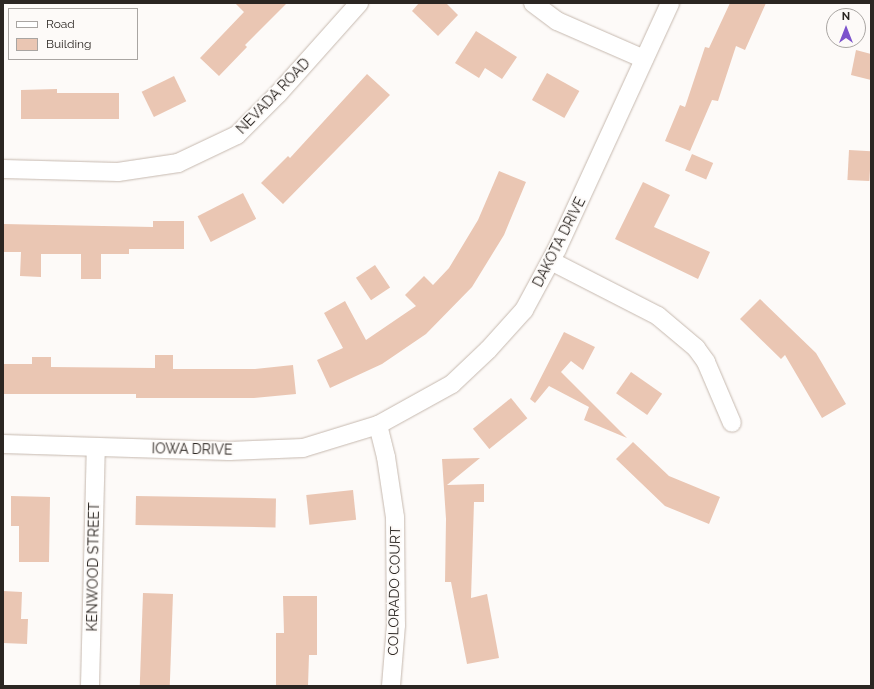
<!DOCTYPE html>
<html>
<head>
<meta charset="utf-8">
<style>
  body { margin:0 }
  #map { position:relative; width:874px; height:689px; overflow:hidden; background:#fdfaf8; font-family:Raleway,sans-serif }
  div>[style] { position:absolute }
  .building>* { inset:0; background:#eac6b3; transform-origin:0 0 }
  .roads { filter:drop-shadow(0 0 1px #c6b9af) drop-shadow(0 0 1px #c6b9af) }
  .minor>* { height:18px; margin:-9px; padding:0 9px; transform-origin:9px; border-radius:9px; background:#fff }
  span { translate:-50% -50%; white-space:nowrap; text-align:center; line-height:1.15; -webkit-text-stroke:3.5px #fdfaf8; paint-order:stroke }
  .street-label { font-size:14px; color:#2b2622 }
  .frame { position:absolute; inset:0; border:4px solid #2b2622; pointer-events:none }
  .legend { position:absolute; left:8px; top:8px; width:130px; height:52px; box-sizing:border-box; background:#fdfaf8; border:1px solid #a9a5a2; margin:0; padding:5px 7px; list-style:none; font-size:12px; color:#2b2622 }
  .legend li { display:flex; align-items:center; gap:8px; height:20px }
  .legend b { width:20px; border:1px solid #a9a5a2 }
  .north { position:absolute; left:826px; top:8px; width:40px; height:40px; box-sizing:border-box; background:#fdfaf8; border:1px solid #a9a5a2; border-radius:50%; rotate:0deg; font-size:11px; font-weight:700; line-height:16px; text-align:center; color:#2b2622 }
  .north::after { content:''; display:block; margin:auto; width:14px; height:18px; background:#7c53cc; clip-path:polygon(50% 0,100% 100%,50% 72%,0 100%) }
</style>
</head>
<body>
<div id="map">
  <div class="building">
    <i style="clip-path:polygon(235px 3px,287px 3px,245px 45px,247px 47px,219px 76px,200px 58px,244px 12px)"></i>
    <i style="clip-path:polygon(419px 3px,446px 3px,458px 15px,438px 36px,412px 11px)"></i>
    <i style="clip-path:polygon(730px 3px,766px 3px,745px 50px,736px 46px,718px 101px,712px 100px,690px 151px,665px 141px,680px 105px,685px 107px,705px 47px,709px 48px)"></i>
    <i style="clip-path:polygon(476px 31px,517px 57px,502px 79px,485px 68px,479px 78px,455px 63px)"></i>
    <i style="clip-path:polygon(856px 50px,871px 54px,871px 80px,851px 75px)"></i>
    <i style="left:547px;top:73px;width:37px;height:31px;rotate:29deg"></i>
    <i style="clip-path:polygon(367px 74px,390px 95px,283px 204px,261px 183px,288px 156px,290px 158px)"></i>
    <i style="left:174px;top:76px;width:28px;height:36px;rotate:64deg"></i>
    <i style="clip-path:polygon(57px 89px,57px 93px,119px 93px,119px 119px,21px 119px,21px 90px)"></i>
    <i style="left:849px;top:150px;width:22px;height:30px;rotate:3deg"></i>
    <i style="left:692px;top:154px;width:23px;height:18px;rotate:23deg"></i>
    <i style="clip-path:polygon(499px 171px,526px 182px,504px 235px,472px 287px,426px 334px,382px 364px,330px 388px,317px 360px,343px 348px,324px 313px,345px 301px,366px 340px,416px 306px,405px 295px,424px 276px,433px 285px,449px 268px,478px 220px)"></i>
    <i style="clip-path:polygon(643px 182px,670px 195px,654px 227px,710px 252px,698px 279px,615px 239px)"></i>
    <i style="left:243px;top:193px;width:29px;height:51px;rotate:63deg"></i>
    <i style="clip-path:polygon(153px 221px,184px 221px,184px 249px,129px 249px,129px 254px,101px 254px,101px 279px,81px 279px,81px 254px,41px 254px,41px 277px,20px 276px,21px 252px,3px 252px,3px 224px,153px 227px)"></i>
    <i style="left:375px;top:265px;width:27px;height:23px;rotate:56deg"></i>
    <i style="clip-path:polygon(760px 299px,816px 353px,846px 404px,822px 418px,785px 355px,781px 359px,740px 319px)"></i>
    <i style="clip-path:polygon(564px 332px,595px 347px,583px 370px,571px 361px,561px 372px,627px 438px,584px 420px,589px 407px,549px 386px,535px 403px,530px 399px)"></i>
    <i style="clip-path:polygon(155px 355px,173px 355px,173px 369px,255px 369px,293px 365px,296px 394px,254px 398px,136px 398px,136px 394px,3px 394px,3px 364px,32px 364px,32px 357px,51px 357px,51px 367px,155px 368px)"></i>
    <i style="left:631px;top:372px;width:38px;height:26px;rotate:35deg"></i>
    <i style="left:511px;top:398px;width:26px;height:49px;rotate:51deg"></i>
    <i style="clip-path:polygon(633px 442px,669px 476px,720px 497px,709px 524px,665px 506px,616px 459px)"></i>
    <i style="clip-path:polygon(480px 458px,447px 485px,484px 484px,484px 502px,474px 502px,471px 598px,487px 594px,499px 658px,467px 664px,451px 582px,445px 582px,446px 519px,442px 459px)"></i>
    <i style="left:353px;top:490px;width:30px;height:47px;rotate:84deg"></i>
    <i style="clip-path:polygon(11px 496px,50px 497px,49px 562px,19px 562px,19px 526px,11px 526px)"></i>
    <i style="left:136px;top:496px;width:140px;height:29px;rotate:1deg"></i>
    <i style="clip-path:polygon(3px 591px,22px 592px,21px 619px,28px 619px,27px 644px,3px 643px)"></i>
    <i style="left:143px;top:593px;width:30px;height:93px;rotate:2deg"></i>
    <i style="clip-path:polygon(283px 596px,317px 596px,317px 655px,309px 655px,308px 686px,276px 686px,276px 633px,284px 633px)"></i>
  </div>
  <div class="roads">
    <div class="minor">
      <i style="left:533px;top:3px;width:30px;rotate:37deg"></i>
      <i style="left:557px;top:21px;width:95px;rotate:23.6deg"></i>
      <i style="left:3px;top:169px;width:115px;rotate:1.5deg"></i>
      <i style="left:118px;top:172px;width:61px;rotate:-8.5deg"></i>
      <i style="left:178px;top:163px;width:65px;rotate:-25.4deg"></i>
      <i style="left:237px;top:135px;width:58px;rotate:-45deg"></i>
      <i style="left:278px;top:94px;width:122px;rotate:-48.3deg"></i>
      <i style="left:551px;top:261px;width:120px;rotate:27.2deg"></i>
      <i style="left:658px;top:316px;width:50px;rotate:40.1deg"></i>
      <i style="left:696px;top:348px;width:17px;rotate:54deg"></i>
      <i style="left:706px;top:362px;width:66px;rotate:66.9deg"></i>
      <i style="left:378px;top:425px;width:33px;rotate:76deg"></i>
      <i style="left:386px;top:457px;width:61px;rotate:81.5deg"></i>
      <i style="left:395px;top:517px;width:108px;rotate:89.5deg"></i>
      <i style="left:396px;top:625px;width:61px;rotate:94.7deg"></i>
      <i style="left:3px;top:444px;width:226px;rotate:1.8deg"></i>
      <i style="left:229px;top:451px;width:74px;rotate:-2.3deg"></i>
      <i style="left:303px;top:448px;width:78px;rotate:-17deg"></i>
      <i style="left:378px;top:425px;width:85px;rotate:-29deg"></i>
      <i style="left:452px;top:384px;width:50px;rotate:-43.4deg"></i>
      <i style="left:488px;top:350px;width:54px;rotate:-48deg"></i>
      <i style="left:524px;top:310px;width:69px;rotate:-61.6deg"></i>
      <i style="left:557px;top:249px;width:271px;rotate:-65.3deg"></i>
      <i style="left:90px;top:686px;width:238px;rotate:-88.6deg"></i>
    </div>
  </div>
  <div class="street-label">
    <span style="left:273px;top:96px;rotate:-46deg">NEVADA ROAD</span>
    <span style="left:559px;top:242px;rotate:-63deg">DAKOTA DRIVE</span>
    <span style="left:192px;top:449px;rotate:1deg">IOWA DRIVE</span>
    <span style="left:93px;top:567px;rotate:-89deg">KENWOOD STREET</span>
    <span style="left:394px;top:591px;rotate:-89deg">COLORADO COURT</span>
  </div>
  <div class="frame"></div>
  <ul class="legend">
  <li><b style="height:5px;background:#fff"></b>Road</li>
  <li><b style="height:11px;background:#eac6b3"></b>Building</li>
  </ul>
  <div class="north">N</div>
</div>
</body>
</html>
